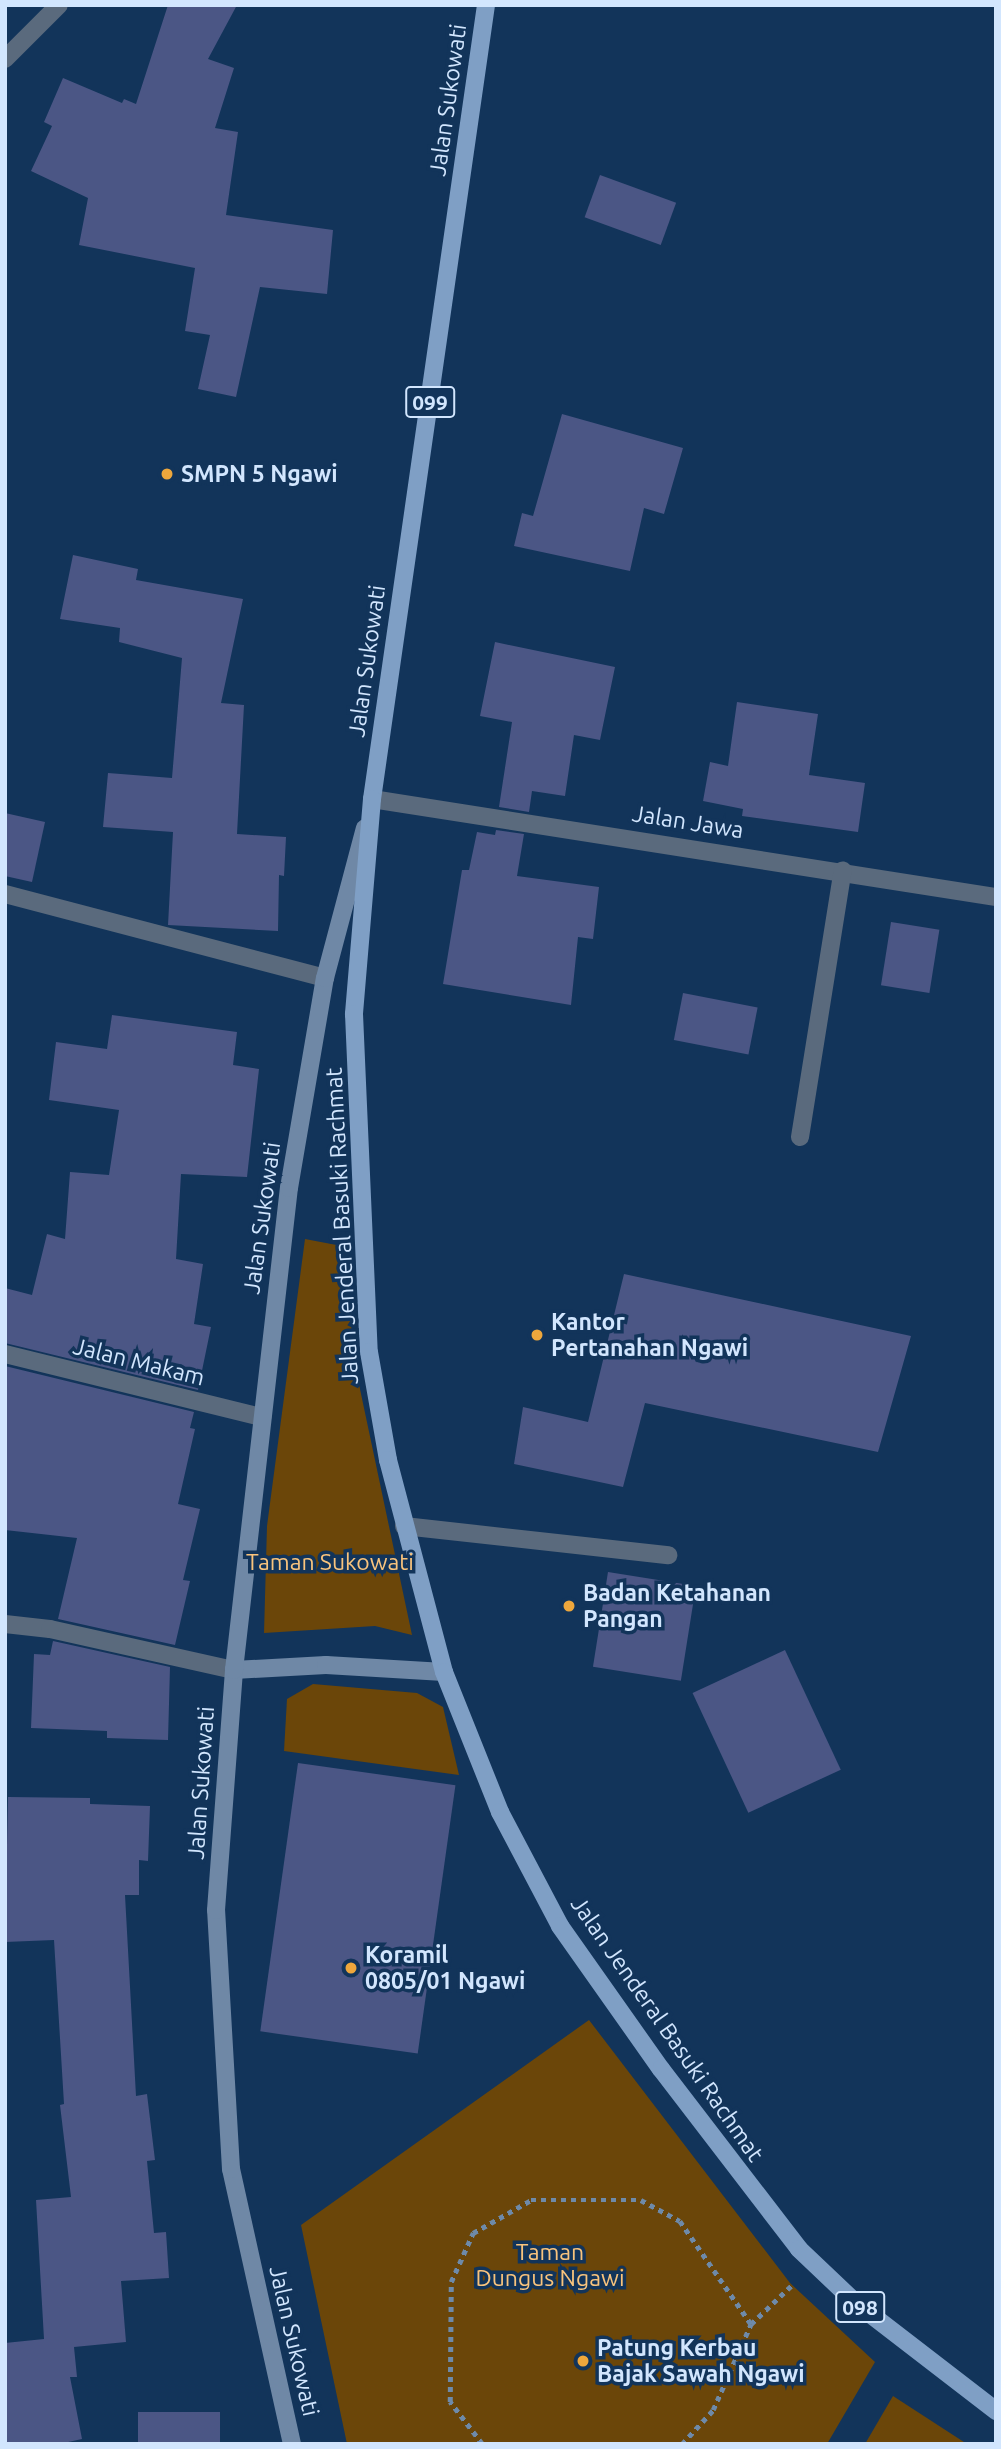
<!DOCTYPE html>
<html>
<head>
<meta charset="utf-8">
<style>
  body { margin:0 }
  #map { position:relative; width:1001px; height:2449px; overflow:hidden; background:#12345a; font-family:Ubuntu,sans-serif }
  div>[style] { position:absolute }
  .green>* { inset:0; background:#6b4609 }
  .building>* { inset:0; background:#4b5685; transform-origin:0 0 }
  .path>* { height:4.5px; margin-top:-2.25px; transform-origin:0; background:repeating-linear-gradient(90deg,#6e8aa9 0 5px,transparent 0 10px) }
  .service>* { height:18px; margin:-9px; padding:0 9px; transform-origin:9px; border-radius:9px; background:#5a6a7d }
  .minor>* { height:18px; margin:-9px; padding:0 9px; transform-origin:9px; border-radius:9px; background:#5a6a7d }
  .tertiary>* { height:18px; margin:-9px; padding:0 9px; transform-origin:9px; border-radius:9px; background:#5a6a7d }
  .secondary>* { height:18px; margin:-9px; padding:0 9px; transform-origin:9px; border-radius:9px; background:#6f88a6 }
  .primary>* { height:18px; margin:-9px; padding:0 9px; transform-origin:9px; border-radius:9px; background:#7f9fc5 }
  .dots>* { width:19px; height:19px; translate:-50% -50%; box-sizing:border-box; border:4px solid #12345a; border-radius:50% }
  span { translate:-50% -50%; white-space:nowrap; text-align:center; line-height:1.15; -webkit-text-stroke:7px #12345a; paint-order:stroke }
  .shield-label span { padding:2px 5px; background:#12345a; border:2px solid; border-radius:5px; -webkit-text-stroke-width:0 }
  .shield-label { font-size:21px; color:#d2e6fe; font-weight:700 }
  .street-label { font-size:23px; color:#d2e6fe }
  .poi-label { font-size:23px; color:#d2e6fe; font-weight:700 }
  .left { translate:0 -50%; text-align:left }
  .park-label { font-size:23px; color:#f9c47d }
  .frame { position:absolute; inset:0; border:7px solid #d2e6fe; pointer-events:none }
</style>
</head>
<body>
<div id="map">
  <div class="green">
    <i style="clip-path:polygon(305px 1239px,347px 1247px,353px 1356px,412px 1635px,375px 1626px,264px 1633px,267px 1526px)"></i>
    <i style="clip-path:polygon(313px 1684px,417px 1693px,443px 1707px,459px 1775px,284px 1751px,287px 1699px)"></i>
    <i style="clip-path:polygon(589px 2020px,790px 2283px,875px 2362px,827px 2444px,347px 2444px,301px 2225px)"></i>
    <i style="clip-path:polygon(893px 2396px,967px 2444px,865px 2444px)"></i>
  </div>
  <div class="building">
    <i style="clip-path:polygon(168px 5px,237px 5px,208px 59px,234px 68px,215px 128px,238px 132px,226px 215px,333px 230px,327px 294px,260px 287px,236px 397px,198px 389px,210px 335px,185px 331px,195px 268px,79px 245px,88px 198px,31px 171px,52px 126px,44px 122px,63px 78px,122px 103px,124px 99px,136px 104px)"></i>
    <i style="left:600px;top:175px;width:81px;height:45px;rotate:20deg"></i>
    <i style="clip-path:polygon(562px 414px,683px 448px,664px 514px,644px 508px,630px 571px,514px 546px,522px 513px,533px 516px)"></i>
    <i style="clip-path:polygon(73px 555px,138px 569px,136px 580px,243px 599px,221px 703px,244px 705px,237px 834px,286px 837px,284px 876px,279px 875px,278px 931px,168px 925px,173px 832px,103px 827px,108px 773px,172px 778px,182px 658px,119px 642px,120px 628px,60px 619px)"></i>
    <i style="clip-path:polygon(495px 642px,615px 667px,600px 740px,574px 735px,565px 796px,532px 791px,529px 812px,499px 807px,512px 722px,480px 716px)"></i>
    <i style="clip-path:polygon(737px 702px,818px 714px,809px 775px,865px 783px,858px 832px,742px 816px,743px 809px,703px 801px,710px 762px,728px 766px)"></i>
    <i style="clip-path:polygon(5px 813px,45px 822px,32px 882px,5px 876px)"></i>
    <i style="clip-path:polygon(496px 830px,524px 834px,517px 876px,599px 887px,593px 939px,578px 937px,571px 1005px,443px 984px,462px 870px,469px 870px,477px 832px,495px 835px)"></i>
    <i style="left:891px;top:922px;width:49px;height:64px;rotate:9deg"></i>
    <i style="left:683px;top:993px;width:76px;height:48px;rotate:11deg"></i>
    <i style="clip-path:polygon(112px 1015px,237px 1032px,233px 1065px,259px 1069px,247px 1177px,181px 1174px,176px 1259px,203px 1264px,194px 1324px,211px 1327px,198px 1390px,5px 1343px,5px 1288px,32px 1295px,47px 1234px,65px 1239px,70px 1172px,109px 1175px,119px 1110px,49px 1100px,56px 1042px,107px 1049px)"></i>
    <i style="clip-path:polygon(624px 1274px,911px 1336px,878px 1452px,645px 1403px,623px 1487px,514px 1464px,523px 1407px,588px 1422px)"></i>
    <i style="clip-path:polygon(5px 1366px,194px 1412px,190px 1428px,195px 1429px,178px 1504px,200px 1509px,183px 1580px,190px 1581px,175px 1645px,58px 1619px,77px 1538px,5px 1530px)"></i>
    <i style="left:608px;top:1572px;width:89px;height:96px;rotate:9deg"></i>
    <i style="clip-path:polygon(53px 1641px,170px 1667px,168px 1740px,107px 1738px,107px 1731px,31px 1728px,34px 1654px,50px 1655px)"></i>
    <i style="left:785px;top:1650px;width:132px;height:102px;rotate:65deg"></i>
    <i style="left:298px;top:1763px;width:159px;height:271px;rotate:8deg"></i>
    <i style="clip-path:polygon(8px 1797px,90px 1798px,90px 1804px,150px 1806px,148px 1861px,139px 1860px,139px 1895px,125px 1895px,136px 2096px,147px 2094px,155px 2160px,147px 2161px,154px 2233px,166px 2232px,169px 2278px,121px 2281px,126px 2342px,74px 2347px,77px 2377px,70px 2377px,82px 2439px,59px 2444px,5px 2444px,5px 2343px,44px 2339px,36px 2200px,71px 2197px,60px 2105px,64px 2104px,54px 1940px,5px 1942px)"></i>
    <i style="left:220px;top:2412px;width:32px;height:82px;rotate:90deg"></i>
  </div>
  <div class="path">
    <i style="left:482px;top:2444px;width:53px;rotate:-127.3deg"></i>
    <i style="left:450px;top:2402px;width:120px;rotate:-89.5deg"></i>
    <i style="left:451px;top:2282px;width:54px;rotate:-65.8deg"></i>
    <i style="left:473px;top:2233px;width:67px;rotate:-29.6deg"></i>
    <i style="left:531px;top:2200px;width:110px"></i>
    <i style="left:641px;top:2200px;width:44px;rotate:28.3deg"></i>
    <i style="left:680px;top:2221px;width:125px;rotate:55.4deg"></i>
    <i style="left:682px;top:2444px;width:46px;rotate:-47.6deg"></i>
    <i style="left:713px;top:2410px;width:94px;rotate:-66.2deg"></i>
    <i style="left:751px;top:2324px;width:59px;rotate:-43.6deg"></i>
  </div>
  <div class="service">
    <i style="left:404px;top:1526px;width:266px;rotate:6.3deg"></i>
  </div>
  <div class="minor">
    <i style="left:372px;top:799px;width:632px;rotate:8.93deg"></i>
    <i style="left:5px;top:894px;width:331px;rotate:14.7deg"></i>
    <i style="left:800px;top:1137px;width:270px;rotate:-80.9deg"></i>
    <i style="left:5px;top:1354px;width:265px;rotate:13.8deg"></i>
    <i style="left:5px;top:1624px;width:45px;rotate:6.3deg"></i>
    <i style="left:50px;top:1629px;width:189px;rotate:12.6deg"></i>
  </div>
  <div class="tertiary">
    <i style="left:5px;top:59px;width:76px;rotate:-45deg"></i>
  </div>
  <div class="secondary">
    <i style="left:234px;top:1670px;width:92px;rotate:-3.1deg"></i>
    <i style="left:326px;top:1665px;width:118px;rotate:3.4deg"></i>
    <i style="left:292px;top:2444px;width:282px;rotate:-102.5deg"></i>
    <i style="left:231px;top:2169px;width:259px;rotate:-93.3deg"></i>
    <i style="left:216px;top:1910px;width:241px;rotate:-85.7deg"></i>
    <i style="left:234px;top:1670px;width:485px;rotate:-83.5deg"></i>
    <i style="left:289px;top:1188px;width:213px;rotate:-80.3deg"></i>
    <i style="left:325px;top:978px;width:155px;rotate:-75.1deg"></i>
  </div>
  <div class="primary">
    <i style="left:486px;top:5px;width:802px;rotate:98.17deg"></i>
    <i style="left:372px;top:799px;width:216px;rotate:94.8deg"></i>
    <i style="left:354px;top:1014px;width:338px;rotate:87.5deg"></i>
    <i style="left:369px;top:1352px;width:110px;rotate:80deg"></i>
    <i style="left:388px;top:1460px;width:219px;rotate:75.2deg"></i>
    <i style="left:444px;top:1672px;width:151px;rotate:68.2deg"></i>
    <i style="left:500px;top:1812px;width:129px;rotate:62.2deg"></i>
    <i style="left:560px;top:1926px;width:175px;rotate:54.8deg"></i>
    <i style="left:661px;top:2069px;width:227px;rotate:52.5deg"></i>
    <i style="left:799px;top:2249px;width:79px;rotate:43.5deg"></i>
    <i style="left:856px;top:2303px;width:177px;rotate:37.6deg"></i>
  </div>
  <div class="dots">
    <i style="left:167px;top:474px;background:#eea73c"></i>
    <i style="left:537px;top:1335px;background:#eea73c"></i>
    <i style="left:569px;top:1606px;background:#eea73c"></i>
    <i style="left:351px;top:1968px;background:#eea73c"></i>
    <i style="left:583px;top:2361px;background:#eea73c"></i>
  </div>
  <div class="shield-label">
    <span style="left:430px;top:402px">099</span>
    <span style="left:860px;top:2307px">098</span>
  </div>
  <div class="street-label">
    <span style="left:448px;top:100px;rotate:-82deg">Jalan Sukowati</span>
    <span style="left:367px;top:661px;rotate:-82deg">Jalan Sukowati</span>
    <span style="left:688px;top:822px;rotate:9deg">Jalan Jawa</span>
    <span style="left:262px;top:1218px;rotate:-82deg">Jalan Sukowati</span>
    <span style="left:342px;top:1226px;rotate:-93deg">Jalan Jenderal Basuki Rachmat</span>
    <span style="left:139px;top:1362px;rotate:14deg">Jalan Makam</span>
    <span style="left:201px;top:1783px;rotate:-86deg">Jalan Sukowati</span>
    <span style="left:667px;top:2029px;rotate:55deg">Jalan Jenderal Basuki Rachmat</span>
    <span style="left:294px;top:2341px;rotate:77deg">Jalan Sukowati</span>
  </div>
  <div class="poi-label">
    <span class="left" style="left:181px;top:474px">SMPN 5 Ngawi</span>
    <span class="left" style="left:551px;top:1335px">Kantor<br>Pertanahan Ngawi</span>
    <span class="left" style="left:583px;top:1606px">Badan Ketahanan<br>Pangan</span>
    <span class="left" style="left:365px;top:1968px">Koramil<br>0805/01 Ngawi</span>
    <span class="left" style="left:597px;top:2361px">Patung Kerbau<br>Bajak Sawah Ngawi</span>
  </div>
  <div class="park-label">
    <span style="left:330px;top:1562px">Taman Sukowati</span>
    <span style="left:550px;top:2265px">Taman<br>Dungus Ngawi</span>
  </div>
  <div class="frame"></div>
</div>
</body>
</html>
